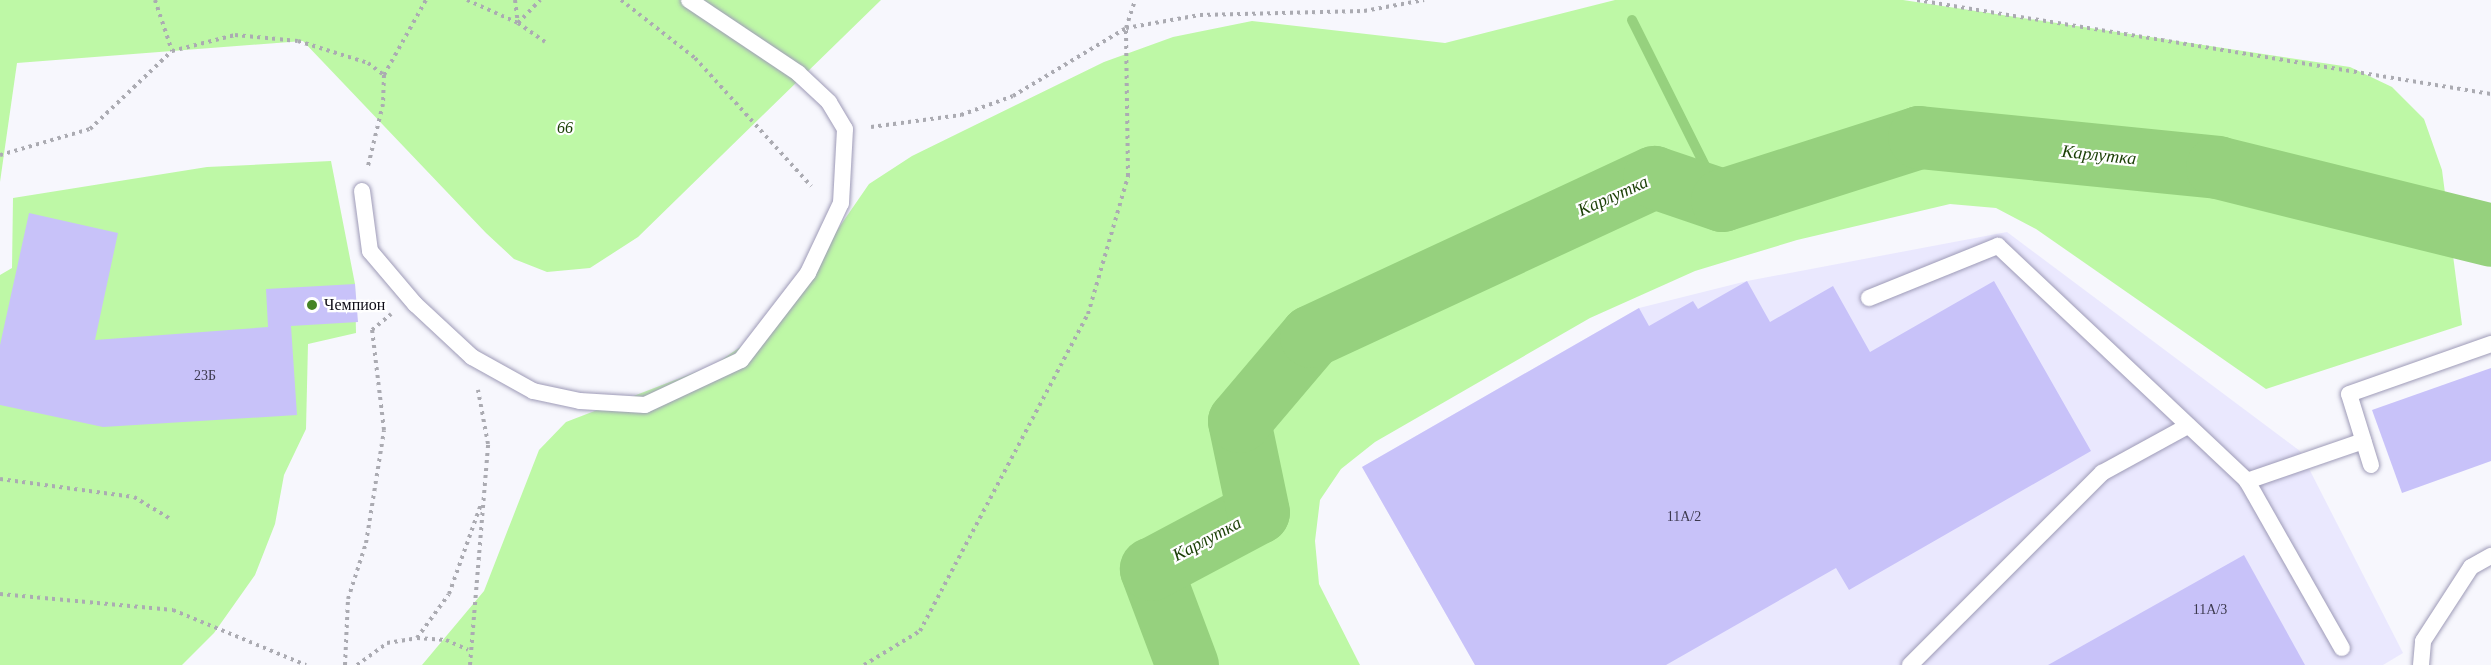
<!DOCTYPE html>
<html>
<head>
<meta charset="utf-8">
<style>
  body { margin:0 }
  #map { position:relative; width:2491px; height:665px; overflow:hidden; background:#f7f7fd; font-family:"Times New Roman",serif }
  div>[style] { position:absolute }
  .built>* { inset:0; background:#eae8fe }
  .green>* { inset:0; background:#bef8a6 }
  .stream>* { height:10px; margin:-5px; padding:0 5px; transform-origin:5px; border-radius:5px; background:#96d17e }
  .river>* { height:63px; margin:-31.5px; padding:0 31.5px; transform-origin:31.5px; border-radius:31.5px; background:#96d17e }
  .building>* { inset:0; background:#c8c2f9 }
  .path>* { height:4px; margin-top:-2px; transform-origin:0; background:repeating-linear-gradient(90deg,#ababb2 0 3px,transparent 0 7.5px) }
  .roads { filter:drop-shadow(0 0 2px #9e9bb7) drop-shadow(0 0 2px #9e9bb7) }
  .service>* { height:16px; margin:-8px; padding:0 8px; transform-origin:8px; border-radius:8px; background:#fff }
  .dots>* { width:16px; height:16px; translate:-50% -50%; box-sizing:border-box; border:3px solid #fff; border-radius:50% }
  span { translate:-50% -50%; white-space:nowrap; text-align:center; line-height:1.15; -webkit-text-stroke:4.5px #fff; paint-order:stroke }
  .number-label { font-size:14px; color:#3c394e }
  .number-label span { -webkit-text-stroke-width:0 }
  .park-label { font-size:16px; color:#1c4106; font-style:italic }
  .poi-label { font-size:16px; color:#0d0b15 }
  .left { translate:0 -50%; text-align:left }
  .water-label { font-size:18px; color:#1a3f05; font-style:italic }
</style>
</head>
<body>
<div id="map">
  <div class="built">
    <i style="clip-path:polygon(2007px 232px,2300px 451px,2403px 653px,2383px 665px,1475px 665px,1362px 467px,1639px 308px,1747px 281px)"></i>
  </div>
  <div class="green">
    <i style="clip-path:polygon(0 0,881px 0,638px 237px,590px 268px,547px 272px,514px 259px,486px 233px,303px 41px,17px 63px,0 182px)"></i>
    <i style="clip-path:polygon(1615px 0,1903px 0,2350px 67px,2392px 87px,2424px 119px,2442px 170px,2462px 325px,2266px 389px,2036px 229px,1996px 208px,1950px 204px,1797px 240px,1695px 271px,1590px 318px,1375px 442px,1341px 469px,1320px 500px,1315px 541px,1319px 584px,1360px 665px,422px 665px,484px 591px,539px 450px,566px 422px,714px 365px,771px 326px,869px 184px,912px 156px,1104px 62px,1173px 37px,1252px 21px,1445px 43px)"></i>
    <i style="clip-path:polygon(331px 161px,355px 284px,356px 333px,308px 344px,306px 429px,284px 475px,275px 524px,255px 575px,214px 633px,182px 665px,0 665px,0 275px,12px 268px,13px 198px,207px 167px)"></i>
  </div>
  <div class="stream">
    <i style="left:1632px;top:20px;width:201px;rotate:63.4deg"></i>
  </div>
  <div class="river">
    <i style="left:1187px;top:665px;width:103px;rotate:-110.6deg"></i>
    <i style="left:1151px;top:569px;width:121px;rotate:-28deg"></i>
    <i style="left:1258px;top:512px;width:93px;rotate:-101.8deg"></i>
    <i style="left:1239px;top:421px;width:111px;rotate:-49.7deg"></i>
    <i style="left:1311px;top:336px;width:378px;rotate:-24.9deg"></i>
    <i style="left:1654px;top:177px;width:72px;rotate:18.7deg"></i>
    <i style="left:1722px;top:200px;width:207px;rotate:-17.7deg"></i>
    <i style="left:1919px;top:137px;width:300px;rotate:5.7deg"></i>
    <i style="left:2217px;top:167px;width:282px;rotate:13.9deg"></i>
  </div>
  <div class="building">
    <i style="clip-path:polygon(29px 213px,118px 233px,95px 340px,268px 327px,266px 289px,355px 284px,358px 322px,291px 326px,297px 415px,103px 427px,0 405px,0 345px)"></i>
    <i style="clip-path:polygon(1747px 281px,1770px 322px,1833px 286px,1870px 352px,1994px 281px,2091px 451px,1849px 590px,1836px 568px,1666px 665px,1475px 665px,1362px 467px,1639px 308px,1649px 326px,1693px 301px,1698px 309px)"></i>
    <i style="clip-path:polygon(2491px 368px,2491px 461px,2402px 493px,2372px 410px)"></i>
    <i style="clip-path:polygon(2244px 555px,2305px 665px,2048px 665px)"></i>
  </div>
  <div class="path">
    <i style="left:155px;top:0;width:54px;rotate:71.6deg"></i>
    <i style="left:172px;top:51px;width:65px;rotate:-14.3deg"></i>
    <i style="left:235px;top:35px;width:63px;rotate:5.4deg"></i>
    <i style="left:298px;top:41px;width:73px;rotate:17.4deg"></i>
    <i style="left:368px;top:63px;width:20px;rotate:37deg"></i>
    <i style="left:384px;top:75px;width:29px;rotate:92deg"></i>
    <i style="left:383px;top:104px;width:64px;rotate:103.6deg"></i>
    <i style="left:467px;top:0;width:56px;rotate:24.3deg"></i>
    <i style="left:518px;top:23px;width:32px;rotate:-46deg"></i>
    <i style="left:515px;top:0;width:23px;rotate:83deg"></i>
    <i style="left:518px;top:23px;width:33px;rotate:35deg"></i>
    <i style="left:621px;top:0;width:94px;rotate:38.1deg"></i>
    <i style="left:695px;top:58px;width:173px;rotate:47.8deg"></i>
    <i style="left:1917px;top:0;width:582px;rotate:9.3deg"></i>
    <i style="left:384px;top:75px;width:86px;rotate:-60.8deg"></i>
    <i style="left:871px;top:127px;width:91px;rotate:-7.6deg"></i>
    <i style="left:961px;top:115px;width:55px;rotate:-20.1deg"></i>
    <i style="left:1013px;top:96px;width:132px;rotate:-31deg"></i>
    <i style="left:1126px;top:28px;width:75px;rotate:-10deg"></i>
    <i style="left:1200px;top:15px;width:164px;rotate:-1.4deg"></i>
    <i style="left:1364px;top:11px;width:61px;rotate:-10.4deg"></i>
    <i style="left:0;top:155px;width:94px;rotate:-16.1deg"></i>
    <i style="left:90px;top:129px;width:113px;rotate:-43.6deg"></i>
    <i style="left:0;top:479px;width:135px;rotate:7.7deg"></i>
    <i style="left:134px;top:497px;width:41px;rotate:31deg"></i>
    <i style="left:0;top:594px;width:174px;rotate:5.3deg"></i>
    <i style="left:173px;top:610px;width:144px;rotate:22.5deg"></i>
    <i style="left:417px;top:638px;width:29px;rotate:4deg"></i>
    <i style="left:446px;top:640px;width:24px;rotate:24deg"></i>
    <i style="left:345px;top:665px;width:66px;rotate:-87.4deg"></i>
    <i style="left:348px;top:599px;width:59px;rotate:-72.2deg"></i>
    <i style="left:366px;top:543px;width:114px;rotate:-80.9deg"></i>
    <i style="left:384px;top:430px;width:101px;rotate:-96.8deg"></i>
    <i style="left:372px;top:330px;width:25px;rotate:-40deg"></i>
    <i style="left:357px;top:665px;width:37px;rotate:-36deg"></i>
    <i style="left:387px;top:643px;width:30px;rotate:-9deg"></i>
    <i style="left:417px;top:638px;width:54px;rotate:-54deg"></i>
    <i style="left:449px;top:594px;width:96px;rotate:-70.4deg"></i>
    <i style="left:470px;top:665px;width:222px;rotate:-85.3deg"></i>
    <i style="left:488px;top:444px;width:55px;rotate:-100.5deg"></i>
    <i style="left:864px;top:665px;width:66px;rotate:-31.3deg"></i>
    <i style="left:920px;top:631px;width:359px;rotate:-62.1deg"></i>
    <i style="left:1088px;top:314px;width:144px;rotate:-73.8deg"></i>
    <i style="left:1128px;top:176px;width:148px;rotate:-90.8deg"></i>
    <i style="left:1126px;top:28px;width:29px;rotate:-72deg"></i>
  </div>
  <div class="roads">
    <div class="service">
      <i style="left:362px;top:191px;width:61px;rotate:82.4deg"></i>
      <i style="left:370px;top:251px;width:70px;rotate:49.7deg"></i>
      <i style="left:415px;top:304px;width:78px;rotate:42.9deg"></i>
      <i style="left:472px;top:357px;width:70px;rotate:29.1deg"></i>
      <i style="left:533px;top:391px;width:48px;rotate:12deg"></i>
      <i style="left:580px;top:401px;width:65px;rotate:3.5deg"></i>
      <i style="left:645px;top:405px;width:106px;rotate:-25.1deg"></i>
      <i style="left:741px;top:360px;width:110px;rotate:-52.4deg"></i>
      <i style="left:808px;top:273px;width:77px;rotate:-64.8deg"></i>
      <i style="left:841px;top:203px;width:74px;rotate:-86.9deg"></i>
      <i style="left:845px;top:129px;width:31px;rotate:-121deg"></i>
      <i style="left:829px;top:102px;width:42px;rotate:-136.9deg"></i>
      <i style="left:798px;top:73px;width:131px;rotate:-146.2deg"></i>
      <i style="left:1869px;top:298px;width:139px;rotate:-22deg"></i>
      <i style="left:1998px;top:246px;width:342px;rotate:43.3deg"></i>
      <i style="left:2247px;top:481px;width:192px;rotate:60.4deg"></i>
      <i style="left:2371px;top:465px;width:74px;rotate:-107.2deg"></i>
      <i style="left:2349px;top:394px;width:151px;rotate:-19.4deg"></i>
      <i style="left:2247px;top:481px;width:123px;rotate:-19deg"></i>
      <i style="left:1910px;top:665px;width:272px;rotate:-45deg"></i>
      <i style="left:2102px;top:473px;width:98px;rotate:-28.7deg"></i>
      <i style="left:2421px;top:665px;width:24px;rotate:-85deg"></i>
      <i style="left:2423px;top:641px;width:88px;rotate:-57deg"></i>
      <i style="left:2471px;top:567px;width:23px;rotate:-29deg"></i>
    </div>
  </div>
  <div class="dots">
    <i style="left:312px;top:305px;background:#458425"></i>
  </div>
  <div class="number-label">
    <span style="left:205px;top:376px">23Б</span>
    <span style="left:1684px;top:517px">11А/2</span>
    <span style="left:2210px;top:610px">11А/3</span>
  </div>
  <div class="park-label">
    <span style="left:565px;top:128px">66</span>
  </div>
  <div class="poi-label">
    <span class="left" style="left:324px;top:305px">Чемпион</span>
  </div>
  <div class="water-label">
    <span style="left:2099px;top:155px;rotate:6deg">Карлутка</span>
    <span style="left:1613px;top:196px;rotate:-24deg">Карлутка</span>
    <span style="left:1207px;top:539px;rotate:-28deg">Карлутка</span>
  </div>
</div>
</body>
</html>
